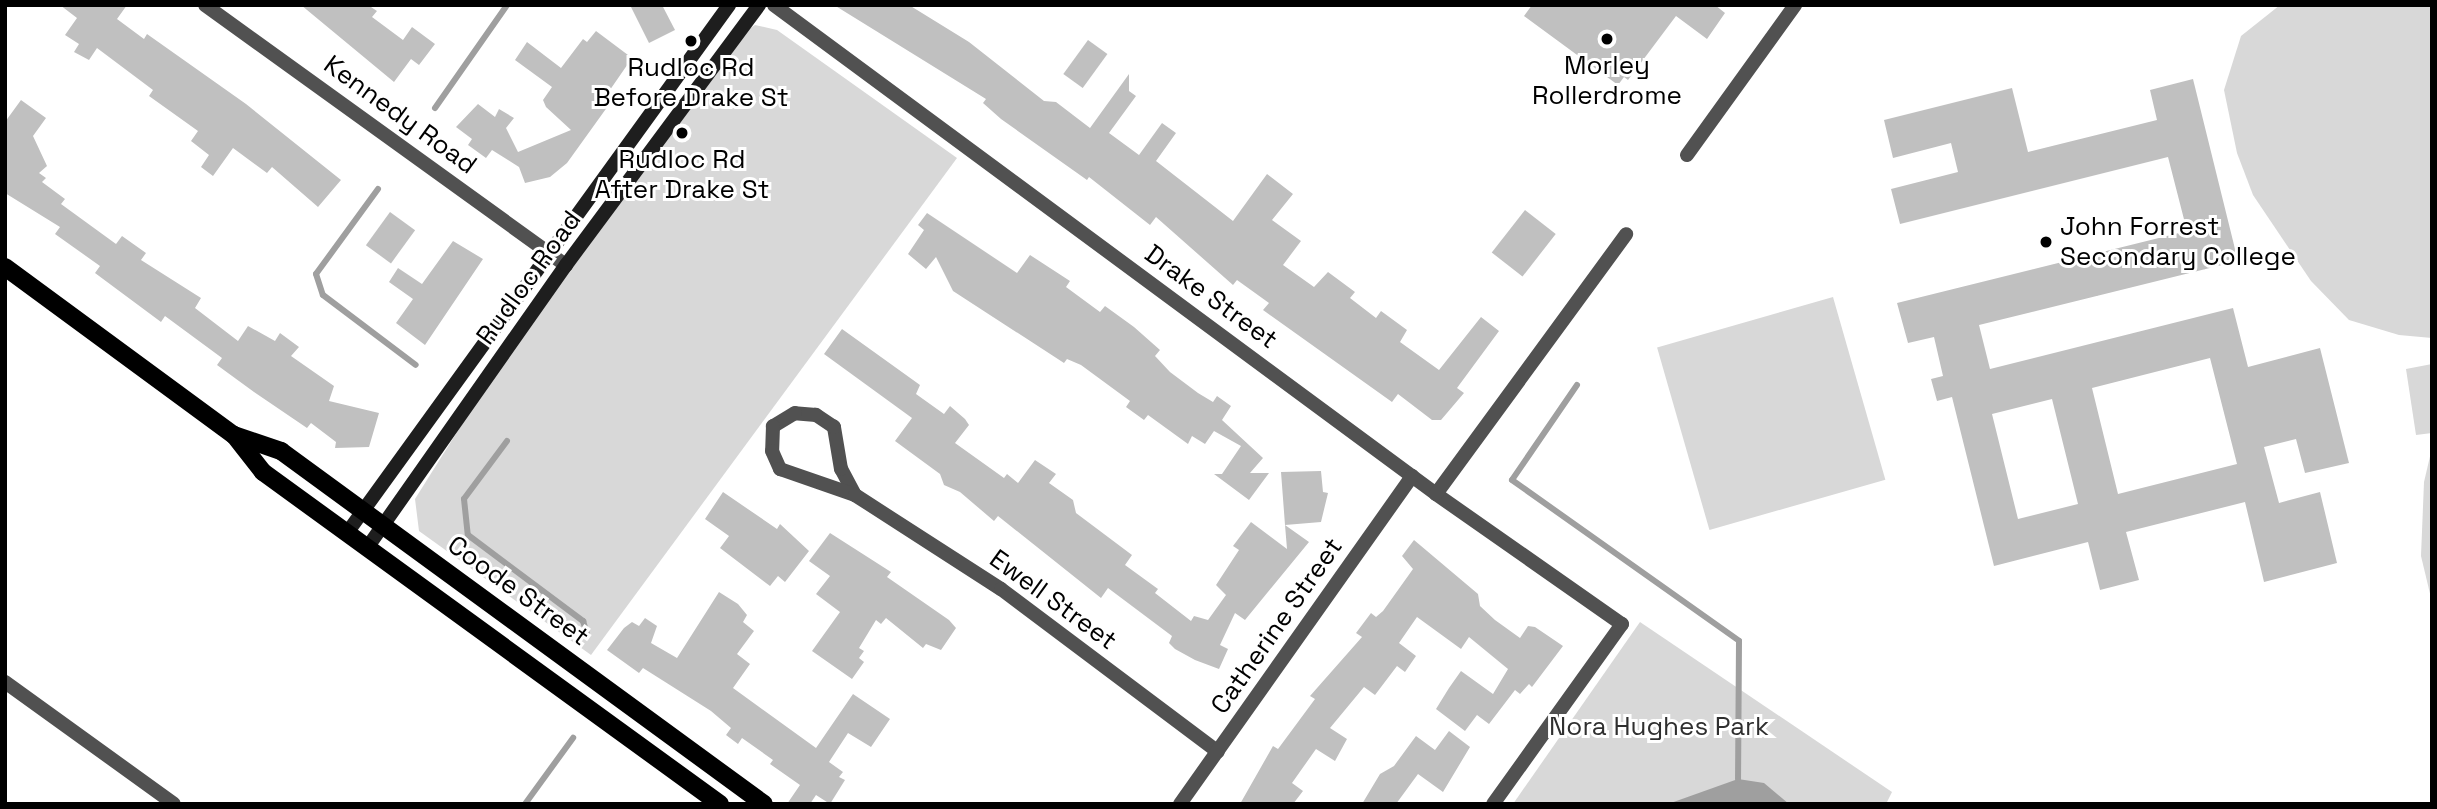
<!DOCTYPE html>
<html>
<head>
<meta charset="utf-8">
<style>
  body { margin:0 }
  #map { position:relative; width:2437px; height:809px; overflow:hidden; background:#fff; font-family:"Space Grotesk",sans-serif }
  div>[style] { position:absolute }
  .green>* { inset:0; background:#d8d8d8; transform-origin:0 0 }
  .water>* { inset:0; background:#9f9f9f }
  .stream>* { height:6px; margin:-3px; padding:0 3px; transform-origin:3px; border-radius:3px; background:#9f9f9f }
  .building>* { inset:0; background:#c0c0c0; transform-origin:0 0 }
  .street>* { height:14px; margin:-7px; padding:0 7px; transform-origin:7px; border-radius:7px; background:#515151 }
  .secondary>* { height:14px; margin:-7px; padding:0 7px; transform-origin:7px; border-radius:7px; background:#1e1e1e }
  .primary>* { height:18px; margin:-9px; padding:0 9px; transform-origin:9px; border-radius:9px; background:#000 }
  .dots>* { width:19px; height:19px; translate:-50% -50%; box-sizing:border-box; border:4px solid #fff; border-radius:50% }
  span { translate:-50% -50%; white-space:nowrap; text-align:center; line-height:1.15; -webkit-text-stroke:6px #fff; paint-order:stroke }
  .poi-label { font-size:26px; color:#000 }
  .left { translate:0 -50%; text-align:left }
  .street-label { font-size:26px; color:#000 }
  .park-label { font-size:26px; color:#2f2f2f }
  .frame { position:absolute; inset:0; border:7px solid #000; pointer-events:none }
</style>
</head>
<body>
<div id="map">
  <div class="green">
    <i style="clip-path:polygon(2280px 5px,2432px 5px,2432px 338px,2399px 335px,2349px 320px,2311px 281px,2253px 195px,2237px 153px,2224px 90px,2241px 36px)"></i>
    <i style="clip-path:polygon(755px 25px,777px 30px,957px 158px,591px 655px,419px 531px,415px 499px,486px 386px,743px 33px)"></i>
    <i style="left:1833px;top:297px;width:190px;height:183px;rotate:74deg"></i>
    <i style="clip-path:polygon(2432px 364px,2432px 433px,2416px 435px,2406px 369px)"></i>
    <i style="clip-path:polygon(2432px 448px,2432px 602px,2421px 556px,2424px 482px)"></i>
    <i style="clip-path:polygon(1640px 622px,1892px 792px,1886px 804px,1513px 804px)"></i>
  </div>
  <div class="water">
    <i style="clip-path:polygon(1738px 779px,1764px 783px,1789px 804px,1668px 804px)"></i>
  </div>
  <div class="stream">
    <i style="left:435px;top:108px;width:126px;rotate:-55deg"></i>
    <i style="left:378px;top:189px;width:105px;rotate:126.1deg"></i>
    <i style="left:316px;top:274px;width:22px;rotate:72deg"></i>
    <i style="left:323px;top:295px;width:116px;rotate:37deg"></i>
    <i style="left:1577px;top:385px;width:115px;rotate:124.4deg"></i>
    <i style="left:1512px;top:480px;width:278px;rotate:35.3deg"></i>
    <i style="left:1739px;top:641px;width:138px;rotate:90.4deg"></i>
    <i style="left:507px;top:441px;width:72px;rotate:126.6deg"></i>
    <i style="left:464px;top:499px;width:36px;rotate:84deg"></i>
    <i style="left:468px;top:535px;width:144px;rotate:36.8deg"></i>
    <i style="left:583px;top:621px;width:14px;rotate:73deg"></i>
    <i style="left:525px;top:804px;width:82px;rotate:-54deg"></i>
  </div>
  <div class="building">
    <i style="clip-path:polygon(60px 5px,127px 5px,117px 19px,144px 39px,147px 34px,246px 104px,341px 180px,318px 207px,272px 167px,267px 173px,233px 148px,213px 176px,201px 167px,209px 155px,191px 141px,198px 131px,149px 96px,153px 90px,97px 48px,89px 60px,74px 52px,79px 44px,65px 35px,77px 18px)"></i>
    <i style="clip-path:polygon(301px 5px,368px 5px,377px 11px,372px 17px,403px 40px,412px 27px,435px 44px,419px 65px,411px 59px,394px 82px)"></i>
    <i style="clip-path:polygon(630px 5px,662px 5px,675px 30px,649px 43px)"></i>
    <i style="clip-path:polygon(834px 5px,909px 5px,969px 42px,1044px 101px,1056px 102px,1090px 128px,1129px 74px,1129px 91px,1136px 96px,1109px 133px,1139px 155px,1162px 123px,1176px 133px,1156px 161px,1233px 221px,1267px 174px,1293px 194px,1272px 220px,1301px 241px,1283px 265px,1314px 287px,1328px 272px,1355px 292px,1350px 298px,1376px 318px,1381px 311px,1407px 330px,1400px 342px,1439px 370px,1481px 317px,1499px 331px,1457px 388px,1464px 393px,1441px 420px,1432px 420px,1398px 394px,1392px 402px,1263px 310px,1269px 303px,1237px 280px,1233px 285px,1156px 217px,1150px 225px,1089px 177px,1087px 180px,1001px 119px,983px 103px,986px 99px)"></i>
    <i style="clip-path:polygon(1532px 5px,1715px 5px,1725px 13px,1707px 39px,1676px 16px,1628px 80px,1624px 77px,1618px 85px,1524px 16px)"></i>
    <i style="clip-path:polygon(596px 31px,632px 58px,603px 100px,608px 106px,567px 163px,550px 177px,525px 183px,519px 167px,492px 150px,486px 158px,468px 145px,472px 139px,456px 127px,478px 104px,495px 117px,499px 109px,514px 118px,506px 128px,518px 152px,571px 130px,546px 107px,543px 100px,552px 87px,515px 60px,527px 42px,561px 68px,583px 39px,587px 42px)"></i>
    <i style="left:1088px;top:40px;width:24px;height:42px;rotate:36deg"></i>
    <i style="clip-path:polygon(evenodd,2193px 79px,2238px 261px,1979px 325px,1990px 369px,2233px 308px,2248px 367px,2320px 348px,2349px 463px,2305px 473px,2296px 439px,2264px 447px,2279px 503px,2320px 492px,2337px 563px,2264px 582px,2245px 502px,2126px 532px,2139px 580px,2100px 590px,2088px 542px,1994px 566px,1952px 397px,1937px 401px,1931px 379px,1943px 376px,1934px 337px,1908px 343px,1897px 303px,2187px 231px,2168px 157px,1900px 224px,1891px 189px,1958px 172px,1951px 143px,1893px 158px,1884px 120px,2012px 88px,2028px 152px,2157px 120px,2150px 90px,2193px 79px,2210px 358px,2237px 464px,2118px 494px,2092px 388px,2210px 358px,2193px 79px,2052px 399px,2078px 504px,2018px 519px,1992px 414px,2052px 399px)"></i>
    <i style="clip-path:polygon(21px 100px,46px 118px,33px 136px,47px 166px,39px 173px,46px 178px,42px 182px,65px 199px,61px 204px,116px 244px,122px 236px,146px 253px,141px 260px,201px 298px,195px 308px,238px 341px,248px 326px,275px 341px,280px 333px,299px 347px,291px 356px,334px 386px,329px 401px,379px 413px,369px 447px,335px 448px,336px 442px,311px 423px,307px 428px,254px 392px,217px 365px,222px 358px,165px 316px,161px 322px,95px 273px,100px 266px,55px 234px,60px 227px,5px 193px,5px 122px)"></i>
    <i style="left:1525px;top:210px;width:39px;height:54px;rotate:38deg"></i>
    <i style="left:390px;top:212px;width:31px;height:41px;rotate:36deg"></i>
    <i style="clip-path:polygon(927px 213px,1017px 273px,1030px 255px,1070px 281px,1066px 287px,1100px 312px,1105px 306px,1134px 327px,1160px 350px,1155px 356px,1170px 372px,1198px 393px,1213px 402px,1217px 396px,1231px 406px,1222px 420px,1263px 458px,1250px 473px,1269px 473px,1249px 500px,1214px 474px,1222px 474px,1241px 446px,1214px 431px,1205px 444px,1192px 436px,1188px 444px,1148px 415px,1144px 420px,1126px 407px,1130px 401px,1081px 365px,1067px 359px,1064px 363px,953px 291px,936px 257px,926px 269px,908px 254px,924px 230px,918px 225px)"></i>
    <i style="clip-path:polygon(453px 241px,483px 259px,425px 345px,396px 323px,413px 299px,389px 282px,398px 268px,422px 284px)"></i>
    <i style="clip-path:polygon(842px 329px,920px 385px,916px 394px,944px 414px,950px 406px,965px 419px,969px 425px,955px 443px,1004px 478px,1007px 474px,1018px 483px,1035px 460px,1056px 474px,1049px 483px,1073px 500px,1076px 513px,1132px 555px,1125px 565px,1158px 589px,1155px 593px,1191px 621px,1194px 616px,1208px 620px,1226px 595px,1216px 585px,1239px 550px,1233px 546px,1251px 522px,1287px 549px,1285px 525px,1309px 542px,1245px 620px,1235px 613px,1220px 645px,1228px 649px,1219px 669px,1195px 660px,1175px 649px,1169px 643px,1172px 636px,1108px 588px,1101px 598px,998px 516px,994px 521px,960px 492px,944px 485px,940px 474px,895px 441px,912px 418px,824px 354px)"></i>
    <i style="clip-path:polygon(1321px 471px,1323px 492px,1328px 493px,1321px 522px,1285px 525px,1281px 472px)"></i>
    <i style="clip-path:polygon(723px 492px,777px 529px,780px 524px,809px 551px,785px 582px,778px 576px,770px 586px,720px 548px,729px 536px,705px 519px)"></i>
    <i style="clip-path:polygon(830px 533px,891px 572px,887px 577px,949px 620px,956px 628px,941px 650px,926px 644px,923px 648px,886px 618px,881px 624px,876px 620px,859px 648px,864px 651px,859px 658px,864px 662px,852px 679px,812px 651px,840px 612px,816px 594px,830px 576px,809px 561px)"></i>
    <i style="clip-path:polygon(1414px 540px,1478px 594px,1480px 606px,1495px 620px,1520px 638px,1528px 626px,1535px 627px,1563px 646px,1532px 687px,1529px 684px,1520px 694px,1515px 690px,1489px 724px,1477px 715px,1465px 731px,1436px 709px,1449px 688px,1461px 671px,1493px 694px,1508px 669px,1469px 637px,1461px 649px,1417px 617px,1399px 643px,1416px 656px,1405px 672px,1397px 666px,1375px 695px,1364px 687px,1330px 728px,1347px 739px,1335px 761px,1316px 749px,1292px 783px,1303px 791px,1293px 804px,1240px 804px,1273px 746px,1278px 749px,1315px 699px,1310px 696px,1362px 637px,1356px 633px,1371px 613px,1376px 617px,1383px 611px,1413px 569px,1402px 556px)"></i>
    <i style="clip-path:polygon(719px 592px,738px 604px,747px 615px,743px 622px,754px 631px,737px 654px,750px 664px,733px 688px,816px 748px,853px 694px,890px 719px,871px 747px,848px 733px,829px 762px,843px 772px,839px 777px,845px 780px,830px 804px,816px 795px,810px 804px,787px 804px,800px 785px,770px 764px,773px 760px,742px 738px,738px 744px,726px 735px,731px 728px,711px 711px,643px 668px,639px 673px,607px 650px,624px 628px,632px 622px,639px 626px,645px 618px,657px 626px,651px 643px,677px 658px)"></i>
    <i style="clip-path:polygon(1449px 731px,1470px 747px,1443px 792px,1418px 774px,1396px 804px,1362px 804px,1380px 774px,1394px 766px,1416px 736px,1435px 750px)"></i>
  </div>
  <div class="street">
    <i style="left:205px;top:5px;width:445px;rotate:35.8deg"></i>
    <i style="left:774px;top:5px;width:823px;rotate:36.45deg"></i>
    <i style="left:1436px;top:494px;width:227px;rotate:35deg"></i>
    <i style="left:1622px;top:624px;width:221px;rotate:125.6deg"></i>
    <i style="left:1687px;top:155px;width:185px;rotate:-54.2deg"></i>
    <i style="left:1436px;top:494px;width:322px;rotate:-53.8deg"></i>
    <i style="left:855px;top:495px;width:30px;rotate:-118deg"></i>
    <i style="left:841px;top:469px;width:43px;rotate:-99.5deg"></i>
    <i style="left:834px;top:427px;width:22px;rotate:-146deg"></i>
    <i style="left:816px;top:415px;width:21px;rotate:-175deg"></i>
    <i style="left:795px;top:413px;width:26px;rotate:149deg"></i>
    <i style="left:773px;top:426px;width:25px;rotate:92deg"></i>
    <i style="left:772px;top:451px;width:20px;rotate:66deg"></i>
    <i style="left:780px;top:469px;width:79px;rotate:19.1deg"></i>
    <i style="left:855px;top:495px;width:174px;rotate:32.8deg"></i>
    <i style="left:1001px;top:589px;width:271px;rotate:36.9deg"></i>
    <i style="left:5px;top:682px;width:208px;rotate:35.8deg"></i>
    <i style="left:1180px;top:804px;width:402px;rotate:-54.7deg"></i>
  </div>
  <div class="secondary">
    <i style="left:347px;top:533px;width:652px;rotate:-54.11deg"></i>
    <i style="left:367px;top:548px;width:346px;rotate:-54.9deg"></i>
    <i style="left:566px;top:265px;width:324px;rotate:-53.4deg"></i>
  </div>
  <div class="primary">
    <i style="left:5px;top:267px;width:284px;rotate:36.3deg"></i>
    <i style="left:234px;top:435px;width:47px;rotate:51.9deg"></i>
    <i style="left:263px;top:472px;width:565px;rotate:36deg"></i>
    <i style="left:234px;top:435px;width:50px;rotate:18.8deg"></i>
    <i style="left:281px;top:451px;width:598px;rotate:36.16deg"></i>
  </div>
  <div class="dots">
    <i style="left:1607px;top:39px;background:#000"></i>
    <i style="left:691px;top:41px;background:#000"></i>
    <i style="left:682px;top:133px;background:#000"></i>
    <i style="left:2046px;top:242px;background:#000"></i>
  </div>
  <div class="poi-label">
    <span style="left:1607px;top:81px">Morley<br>Rollerdrome</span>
    <span style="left:691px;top:83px">Rudloc Rd<br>Before Drake St</span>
    <span style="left:682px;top:175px">Rudloc Rd<br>After Drake St</span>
    <span class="left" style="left:2060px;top:242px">John Forrest<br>Secondary College</span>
  </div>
  <div class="street-label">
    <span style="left:400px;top:115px;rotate:36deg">Kennedy Road</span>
    <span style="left:529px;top:278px;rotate:-54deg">Rudloc Road</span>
    <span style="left:1211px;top:297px;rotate:36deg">Drake Street</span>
    <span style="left:518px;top:591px;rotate:36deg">Coode Street</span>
    <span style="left:1053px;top:600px;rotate:36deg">Ewell Street</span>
    <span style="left:1277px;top:626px;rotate:-55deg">Catherine Street</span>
  </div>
  <div class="park-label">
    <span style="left:1659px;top:727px">Nora Hughes Park</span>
  </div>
  <div class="frame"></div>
</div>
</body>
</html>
